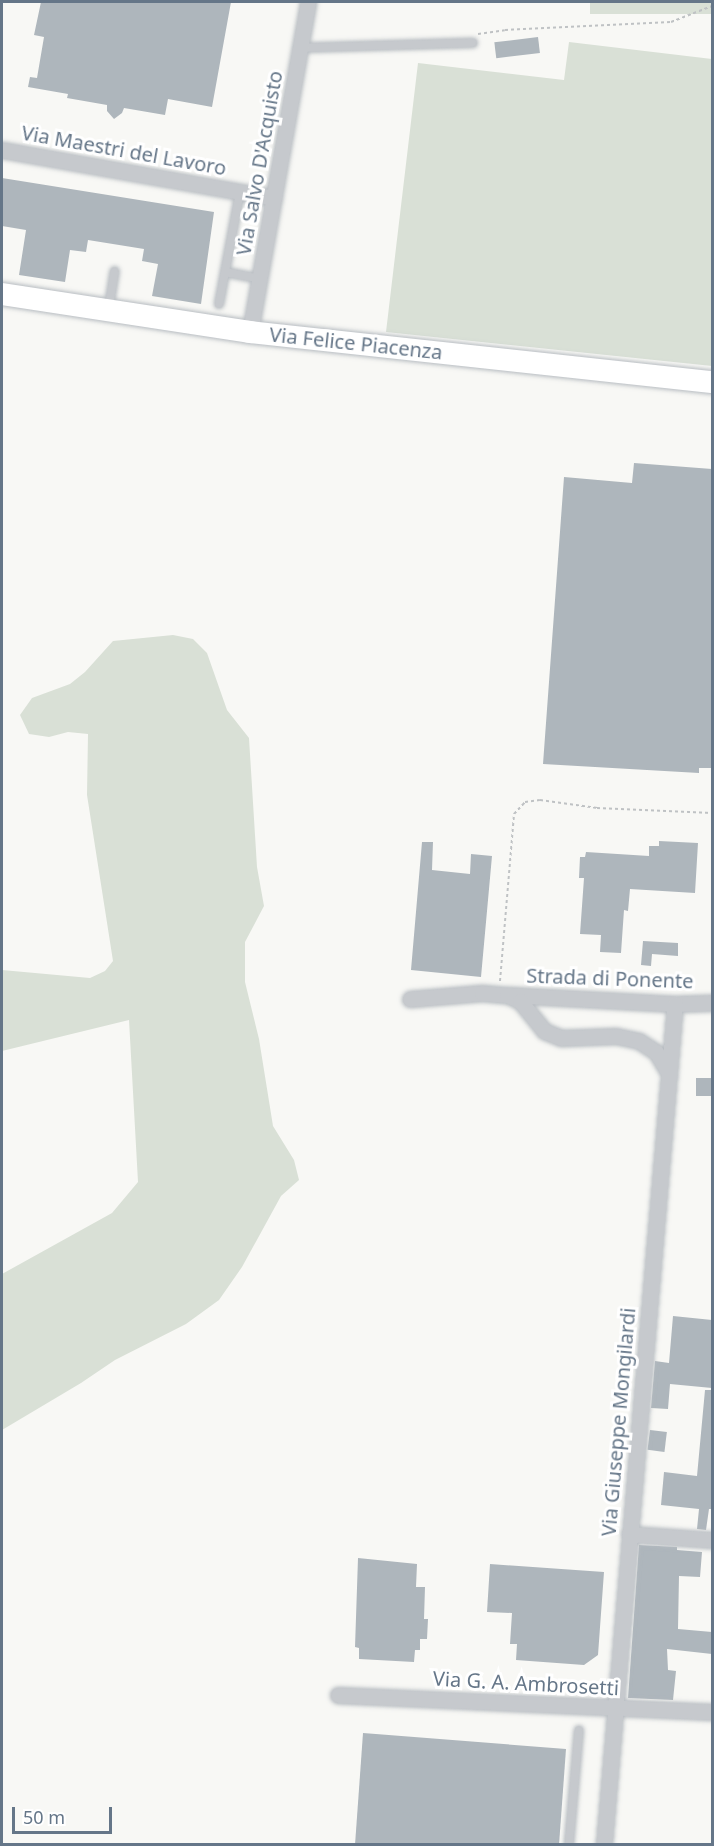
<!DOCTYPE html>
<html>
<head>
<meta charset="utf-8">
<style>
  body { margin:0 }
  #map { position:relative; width:714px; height:1846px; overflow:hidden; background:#f8f8f5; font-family:"Noto Sans",sans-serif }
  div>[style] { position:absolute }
  .green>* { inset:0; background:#d9e0d6; transform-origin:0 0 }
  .building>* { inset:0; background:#aeb6bc; transform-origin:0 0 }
  .path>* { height:2px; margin-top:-1px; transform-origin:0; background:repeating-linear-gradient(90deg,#bfc2c4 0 3px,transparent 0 6px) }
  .roads { filter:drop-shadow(0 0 2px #b8bdc2) drop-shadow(0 0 2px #b8bdc2) }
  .lane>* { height:8px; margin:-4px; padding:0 4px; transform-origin:4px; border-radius:4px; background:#c6c9cd }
  .street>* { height:15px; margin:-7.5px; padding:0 7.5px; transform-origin:7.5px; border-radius:7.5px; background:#c6c9cd }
  .secondary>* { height:22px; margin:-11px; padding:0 11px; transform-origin:11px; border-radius:11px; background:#fff }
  span { translate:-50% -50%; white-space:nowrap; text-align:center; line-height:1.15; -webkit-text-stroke:6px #fff; paint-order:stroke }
  .street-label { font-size:20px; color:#657688 }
  .frame { position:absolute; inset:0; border:3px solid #657688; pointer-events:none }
  .scale { position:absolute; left:12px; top:1807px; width:100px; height:27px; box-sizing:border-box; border:3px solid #657688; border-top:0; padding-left:8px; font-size:18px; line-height:21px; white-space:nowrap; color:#657688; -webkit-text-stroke:4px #fff; paint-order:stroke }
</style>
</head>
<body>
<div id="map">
  <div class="green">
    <i style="left:590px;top:2px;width:122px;height:12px"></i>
    <i style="clip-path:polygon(569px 42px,712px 59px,712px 366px,386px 332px,418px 63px,564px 80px)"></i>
    <i style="clip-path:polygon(173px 635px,193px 639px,207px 653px,227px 710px,249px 738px,257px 867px,264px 906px,245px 942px,245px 982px,259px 1039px,273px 1126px,294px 1160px,299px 1180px,281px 1196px,242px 1267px,219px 1300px,186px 1324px,115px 1360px,81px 1383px,2px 1430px,2px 1274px,112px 1213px,138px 1182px,129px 1020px,2px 1051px,2px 970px,90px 978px,105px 971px,113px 961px,87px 795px,88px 734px,68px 732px,49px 737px,29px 734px,20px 715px,32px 698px,70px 684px,85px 672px,113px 641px)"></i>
  </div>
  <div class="building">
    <i style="clip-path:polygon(41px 2px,231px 2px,212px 107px,168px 99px,165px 115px,124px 108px,122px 113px,114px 119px,107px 111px,107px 105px,67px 98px,68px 94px,28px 87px,30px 77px,37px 78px,44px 37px,34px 35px)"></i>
    <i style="left:538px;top:37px;width:16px;height:44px;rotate:83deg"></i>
    <i style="clip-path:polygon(2px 178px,214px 212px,201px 304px,152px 296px,158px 264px,142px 261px,144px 249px,88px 240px,86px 252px,70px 250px,65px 282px,19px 275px,26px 230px,2px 226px)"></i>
    <i style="clip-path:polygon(634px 463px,712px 469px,712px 768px,699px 768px,699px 773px,543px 764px,564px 477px,632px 483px)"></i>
    <i style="clip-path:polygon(659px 841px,698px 843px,695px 893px,630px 889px,628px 911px,624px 910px,621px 953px,600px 952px,601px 935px,580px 934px,584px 878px,579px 878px,580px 857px,585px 857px,586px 852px,649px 856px,649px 846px,659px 846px)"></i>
    <i style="clip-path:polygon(422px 842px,433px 842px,432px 870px,470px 874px,471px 854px,492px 856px,481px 977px,411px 970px)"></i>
    <i style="clip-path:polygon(643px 941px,678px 943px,678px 956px,652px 954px,651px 966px,641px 965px)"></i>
    <i style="left:696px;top:1078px;width:16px;height:18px"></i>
    <i style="clip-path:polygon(673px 1316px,712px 1320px,712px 1388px,670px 1384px,668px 1409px,651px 1408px,655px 1361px,669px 1363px)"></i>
    <i style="clip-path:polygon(705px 1390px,712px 1390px,712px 1509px,709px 1509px,706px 1530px,697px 1529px,699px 1509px,661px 1505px,664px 1472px,697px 1476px)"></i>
    <i style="left:650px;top:1430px;width:17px;height:20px;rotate:7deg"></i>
    <i style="clip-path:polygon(639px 1545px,677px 1547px,677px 1550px,702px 1552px,700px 1577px,679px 1576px,678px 1629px,712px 1632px,712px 1654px,667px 1649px,668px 1670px,676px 1671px,673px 1700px,628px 1698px)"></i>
    <i style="clip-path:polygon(358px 1558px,417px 1564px,416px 1587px,425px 1587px,424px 1619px,428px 1619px,427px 1639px,420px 1639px,420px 1650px,415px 1650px,414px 1662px,359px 1659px,359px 1648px,355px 1647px)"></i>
    <i style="clip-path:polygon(490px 1564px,604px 1572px,598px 1655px,584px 1665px,516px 1660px,517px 1644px,510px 1644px,512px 1613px,487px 1612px)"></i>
    <i style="clip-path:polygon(363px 1733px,566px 1749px,559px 1845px,355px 1845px)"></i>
  </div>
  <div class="path">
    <i style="left:478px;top:34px;width:27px;rotate:-8deg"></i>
    <i style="left:505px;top:30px;width:166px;rotate:-2.8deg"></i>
    <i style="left:671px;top:22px;width:44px;rotate:-21.3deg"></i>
    <i style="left:500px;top:981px;width:168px;rotate:-85.2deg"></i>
    <i style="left:514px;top:814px;width:16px;rotate:-47deg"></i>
    <i style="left:525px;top:802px;width:15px;rotate:-8deg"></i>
    <i style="left:540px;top:800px;width:58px;rotate:8deg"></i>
    <i style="left:597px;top:808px;width:115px;rotate:2.5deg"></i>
  </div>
  <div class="roads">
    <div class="lane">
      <i style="left:300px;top:48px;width:173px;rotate:-1.7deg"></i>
      <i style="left:225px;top:272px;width:36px;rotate:11deg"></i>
      <i style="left:219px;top:304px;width:114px;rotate:-79.4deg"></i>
      <i style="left:109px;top:307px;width:36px;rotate:-81deg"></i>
      <i style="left:569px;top:1844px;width:114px;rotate:-85deg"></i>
    </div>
    <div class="street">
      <i style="left:2px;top:150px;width:276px;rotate:10deg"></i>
      <i style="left:250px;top:332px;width:335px;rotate:-80deg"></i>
      <i style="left:509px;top:995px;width:166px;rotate:3.1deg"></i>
      <i style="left:675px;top:1004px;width:37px;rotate:-2deg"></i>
      <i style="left:410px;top:999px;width:72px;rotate:-4.8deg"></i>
      <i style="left:482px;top:993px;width:25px;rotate:5deg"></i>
      <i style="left:507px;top:995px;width:14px;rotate:25deg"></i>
      <i style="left:520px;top:1001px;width:38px;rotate:51deg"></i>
      <i style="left:544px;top:1031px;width:18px;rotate:22deg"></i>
      <i style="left:561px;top:1038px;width:55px;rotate:-2.1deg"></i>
      <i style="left:616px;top:1036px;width:24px;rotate:12deg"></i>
      <i style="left:639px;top:1041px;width:20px;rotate:33deg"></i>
      <i style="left:656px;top:1052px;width:26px;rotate:59deg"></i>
      <i style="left:629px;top:1534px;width:83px;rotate:4.1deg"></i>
      <i style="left:338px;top:1695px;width:374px;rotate:2.6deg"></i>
      <i style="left:604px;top:1844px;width:843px;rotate:-85.17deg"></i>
    </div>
    <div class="secondary">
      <i style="left:2px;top:294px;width:251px;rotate:8.7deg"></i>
      <i style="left:250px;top:332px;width:465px;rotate:6.2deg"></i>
    </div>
  </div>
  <div class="street-label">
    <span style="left:124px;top:150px;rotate:10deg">Via Maestri del Lavoro</span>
    <span style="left:259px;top:163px;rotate:-80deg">Via Salvo D'Acquisto</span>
    <span style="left:356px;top:343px;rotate:6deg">Via Felice Piacenza</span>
    <span style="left:610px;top:978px;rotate:2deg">Strada di Ponente</span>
    <span style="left:618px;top:1422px;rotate:-85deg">Via Giuseppe Mongilardi</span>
    <span style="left:526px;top:1683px;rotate:3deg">Via G. A. Ambrosetti</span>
  </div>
  <div class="frame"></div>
  <div class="scale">50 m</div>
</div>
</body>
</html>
